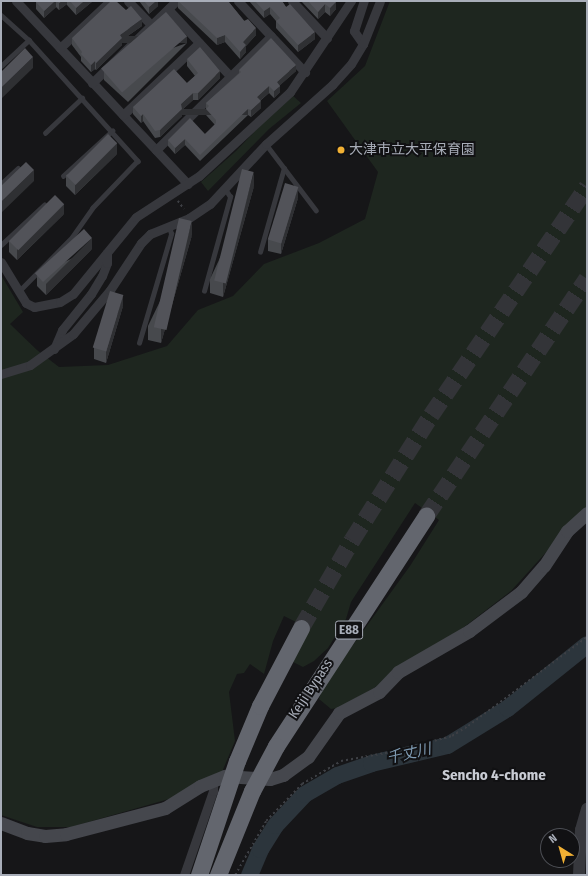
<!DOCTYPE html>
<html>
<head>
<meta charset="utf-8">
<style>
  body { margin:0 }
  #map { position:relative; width:588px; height:876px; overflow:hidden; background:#161618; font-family:"Fira Sans Condensed","Noto Sans JP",sans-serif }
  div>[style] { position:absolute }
  .green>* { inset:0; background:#1e261f }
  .river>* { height:17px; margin:-8.5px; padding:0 8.5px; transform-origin:8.5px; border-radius:8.5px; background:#2c353c }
  .motorway-tunnel>* { height:17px; margin-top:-8.5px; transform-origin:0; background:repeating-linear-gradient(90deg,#333438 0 17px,transparent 0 25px) }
  .path>* { height:1.5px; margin-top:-0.75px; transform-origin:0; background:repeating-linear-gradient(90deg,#3d3f44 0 2px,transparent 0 5px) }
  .service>* { height:4.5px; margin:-2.25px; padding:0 2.25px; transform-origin:2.25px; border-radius:2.25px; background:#37383d }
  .minor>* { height:9px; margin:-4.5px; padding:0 4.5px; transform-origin:4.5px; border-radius:4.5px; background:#37383d }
  .tertiary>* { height:12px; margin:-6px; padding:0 6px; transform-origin:6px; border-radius:6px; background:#37383d }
  .secondary>* { height:13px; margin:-6.5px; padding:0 6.5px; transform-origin:6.5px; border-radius:6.5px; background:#45474d }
  .motorway>* { height:17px; margin:-8.5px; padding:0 8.5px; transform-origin:8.5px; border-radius:8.5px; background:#63666e }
  .motorway-bridge>* { height:17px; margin:-8.5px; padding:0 8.5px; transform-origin:8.5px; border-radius:8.5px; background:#63666e }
  .wall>* { inset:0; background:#47494d }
  .shaded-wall>* { inset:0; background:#2f3033; transform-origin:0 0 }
  .building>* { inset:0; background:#525359; transform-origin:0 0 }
  .dots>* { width:11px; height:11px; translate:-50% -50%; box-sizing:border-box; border:2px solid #111113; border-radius:50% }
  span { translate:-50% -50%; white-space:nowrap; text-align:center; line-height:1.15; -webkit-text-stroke:4px #111113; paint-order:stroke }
  .shield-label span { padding:1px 3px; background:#111113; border:1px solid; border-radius:3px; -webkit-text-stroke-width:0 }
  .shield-label { font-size:13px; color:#a8adb8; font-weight:700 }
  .poi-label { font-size:14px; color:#a8adb8 }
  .left { translate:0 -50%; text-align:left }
  .street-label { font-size:14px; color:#a8adb8 }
  .water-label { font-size:15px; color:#7f9bb3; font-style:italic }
  .neighbourhood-label { font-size:15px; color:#c9ccd4; font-weight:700 }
  .frame { position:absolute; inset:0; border:2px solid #a8adb8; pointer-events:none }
  .north { position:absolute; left:540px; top:828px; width:40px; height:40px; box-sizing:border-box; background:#111113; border:1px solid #4d4f55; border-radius:50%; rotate:323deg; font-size:11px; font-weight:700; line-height:16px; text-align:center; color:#a8adb8 }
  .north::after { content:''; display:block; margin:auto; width:14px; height:18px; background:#f2b134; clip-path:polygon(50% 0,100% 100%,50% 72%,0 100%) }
</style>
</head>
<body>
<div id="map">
  <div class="green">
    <i style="clip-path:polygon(390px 1px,587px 1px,587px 507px,511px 591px,451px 637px,381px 684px,338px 708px,331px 709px,319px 699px,324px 685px,410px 566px,439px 520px,415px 503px,351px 602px,346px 619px,328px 648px,314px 661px,303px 667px,293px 662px,297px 647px,310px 629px,284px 616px,273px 641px,264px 674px,250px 664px,244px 673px,237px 674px,229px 692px,235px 741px,222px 772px,169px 799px,71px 827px,37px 827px,1px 815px,1px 275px,23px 312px,10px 324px,37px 350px,59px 367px,108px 365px,167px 346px,198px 310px,233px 296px,264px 264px,319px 243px,365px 219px,378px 172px,327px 101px,365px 66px)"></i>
    <i style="clip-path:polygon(291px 94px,301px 103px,269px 129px,208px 191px,201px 182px,236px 151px)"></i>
  </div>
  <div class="river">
    <i style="left:249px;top:875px;width:28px;rotate:-67deg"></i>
    <i style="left:260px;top:849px;width:28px;rotate:-58deg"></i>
    <i style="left:275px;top:825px;width:42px;rotate:-46.9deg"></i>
    <i style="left:304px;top:794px;width:38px;rotate:-30deg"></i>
    <i style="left:337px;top:775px;width:36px;rotate:-19deg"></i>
    <i style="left:371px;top:763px;width:78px;rotate:-13.3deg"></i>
    <i style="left:447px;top:745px;width:70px;rotate:-31.7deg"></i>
    <i style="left:507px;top:708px;width:102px;rotate:-38.7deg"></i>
  </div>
  <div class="motorway-tunnel">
    <i style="left:426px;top:516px;width:287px;rotate:-55.9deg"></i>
    <i style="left:301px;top:628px;width:102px;rotate:-59.9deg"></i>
    <i style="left:352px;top:540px;width:148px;rotate:-57.7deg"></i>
    <i style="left:431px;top:415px;width:277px;rotate:-55.7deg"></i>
  </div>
  <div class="path">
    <i style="left:178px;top:201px;width:10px;rotate:53deg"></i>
    <i style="left:235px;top:875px;width:62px;rotate:-60.1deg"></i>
    <i style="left:266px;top:821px;width:52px;rotate:-45.8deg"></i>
    <i style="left:302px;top:784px;width:45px;rotate:-30.5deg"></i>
    <i style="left:341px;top:761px;width:56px;rotate:-10.3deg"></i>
    <i style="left:396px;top:751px;width:58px;rotate:-15deg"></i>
    <i style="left:452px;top:736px;width:19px;rotate:-32deg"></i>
    <i style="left:468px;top:726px;width:149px;rotate:-36.8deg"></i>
  </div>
  <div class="service">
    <i style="left:1px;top:15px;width:38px;rotate:42deg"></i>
    <i style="left:29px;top:40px;width:163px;rotate:48deg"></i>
    <i style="left:138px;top:161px;width:65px;rotate:133.8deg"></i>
    <i style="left:93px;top:208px;width:35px;rotate:125deg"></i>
    <i style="left:73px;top:237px;width:77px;rotate:134.5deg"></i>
    <i style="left:1px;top:66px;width:38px;rotate:-43deg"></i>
    <i style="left:45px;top:133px;width:51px;rotate:-43.4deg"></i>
    <i style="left:266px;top:144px;width:83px;rotate:52.9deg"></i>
    <i style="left:63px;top:176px;width:67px;rotate:-42.6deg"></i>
    <i style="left:1px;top:184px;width:23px;rotate:-43deg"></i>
    <i style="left:1px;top:245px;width:59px;rotate:-42.9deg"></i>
    <i style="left:260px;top:252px;width:87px;rotate:-74.1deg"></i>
    <i style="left:204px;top:291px;width:98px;rotate:-74.5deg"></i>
    <i style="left:230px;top:197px;width:9px;rotate:-122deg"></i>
    <i style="left:139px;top:343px;width:114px;rotate:-73.6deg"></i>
    <i style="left:171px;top:234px;width:8px;rotate:-104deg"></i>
  </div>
  <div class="minor">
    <i style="left:16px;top:1px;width:251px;rotate:46.8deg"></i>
    <i style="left:128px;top:1px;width:33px;rotate:46deg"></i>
    <i style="left:238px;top:1px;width:98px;rotate:46.7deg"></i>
    <i style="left:292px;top:1px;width:51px;rotate:46.6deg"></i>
    <i style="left:168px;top:9px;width:91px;rotate:47.2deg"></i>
    <i style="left:363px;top:44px;width:16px;rotate:-125deg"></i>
    <i style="left:354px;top:31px;width:32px;rotate:-72deg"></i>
    <i style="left:60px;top:48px;width:69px;rotate:-43.2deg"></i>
    <i style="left:92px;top:83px;width:117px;rotate:-44.3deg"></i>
    <i style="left:123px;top:115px;width:105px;rotate:-43.5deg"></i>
    <i style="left:156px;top:150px;width:162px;rotate:-44.7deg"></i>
    <i style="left:1px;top:262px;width:48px;rotate:58.6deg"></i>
    <i style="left:26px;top:303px;width:9px;rotate:27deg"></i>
    <i style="left:34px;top:307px;width:26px;rotate:-11deg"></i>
    <i style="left:60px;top:302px;width:15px;rotate:-32deg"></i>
    <i style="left:73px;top:294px;width:99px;rotate:-50.7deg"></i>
    <i style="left:136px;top:217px;width:75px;rotate:-33.1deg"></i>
    <i style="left:199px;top:176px;width:124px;rotate:-42.7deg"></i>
    <i style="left:290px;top:92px;width:110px;rotate:-56.2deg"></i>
    <i style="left:54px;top:349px;width:21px;rotate:-67deg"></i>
    <i style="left:62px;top:330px;width:46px;rotate:-51.1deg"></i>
    <i style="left:91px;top:294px;width:21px;rotate:-59deg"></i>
    <i style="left:102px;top:276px;width:14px;rotate:-69deg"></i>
    <i style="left:107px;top:263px;width:10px;rotate:-90deg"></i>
    <i style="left:1px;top:374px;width:30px;rotate:-17deg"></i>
    <i style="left:30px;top:365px;width:53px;rotate:-35.8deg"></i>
    <i style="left:73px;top:334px;width:57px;rotate:-49.9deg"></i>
    <i style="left:110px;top:290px;width:56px;rotate:-56.6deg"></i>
    <i style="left:141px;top:243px;width:13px;rotate:-45deg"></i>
    <i style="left:150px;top:234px;width:42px;rotate:-22.3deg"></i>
    <i style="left:189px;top:218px;width:25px;rotate:-34deg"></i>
    <i style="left:210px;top:204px;width:82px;rotate:-47deg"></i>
    <i style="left:266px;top:144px;width:89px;rotate:-41.8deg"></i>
    <i style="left:332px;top:85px;width:28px;rotate:-48deg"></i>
    <i style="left:351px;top:64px;width:23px;rotate:-59deg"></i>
    <i style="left:363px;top:44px;width:46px;rotate:-68.4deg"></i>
    <i style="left:184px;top:875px;width:89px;rotate:-71deg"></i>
    <i style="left:213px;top:791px;width:11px;rotate:-90deg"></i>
  </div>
  <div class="tertiary">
    <i style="left:579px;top:875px;width:45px;rotate:-87.5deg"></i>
    <i style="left:581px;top:830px;width:22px;rotate:-74deg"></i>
  </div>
  <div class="secondary">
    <i style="left:1px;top:823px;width:28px;rotate:21deg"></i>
    <i style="left:27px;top:833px;width:18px;rotate:9deg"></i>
    <i style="left:45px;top:836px;width:21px;rotate:-5deg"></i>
    <i style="left:66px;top:834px;width:102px;rotate:-14.7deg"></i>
    <i style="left:165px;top:808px;width:41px;rotate:-32.2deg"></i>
    <i style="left:200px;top:786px;width:27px;rotate:-22deg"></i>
    <i style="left:225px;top:776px;width:45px;rotate:3.8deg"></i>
    <i style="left:270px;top:779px;width:14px;rotate:-17deg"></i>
    <i style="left:283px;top:775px;width:31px;rotate:-36deg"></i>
    <i style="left:308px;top:757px;width:54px;rotate:-54.8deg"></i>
    <i style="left:339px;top:713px;width:45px;rotate:-27.7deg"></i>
    <i style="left:379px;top:692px;width:28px;rotate:-46deg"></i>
    <i style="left:398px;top:672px;width:82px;rotate:-30deg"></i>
    <i style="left:469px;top:631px;width:65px;rotate:-36.9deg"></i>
    <i style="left:521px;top:592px;width:35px;rotate:-49deg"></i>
    <i style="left:544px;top:566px;width:42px;rotate:-56.7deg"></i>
    <i style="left:567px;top:531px;width:27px;rotate:-42deg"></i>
  </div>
  <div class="motorway">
    <i style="left:276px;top:746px;width:275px;rotate:-56.9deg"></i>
    <i style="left:237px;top:761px;width:60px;rotate:-67.3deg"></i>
    <i style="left:260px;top:706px;width:88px;rotate:-62.3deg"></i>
  </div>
  <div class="motorway-bridge">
    <i style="left:199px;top:875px;width:120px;rotate:-71.6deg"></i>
    <i style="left:218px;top:875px;width:91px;rotate:-68deg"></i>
    <i style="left:252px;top:791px;width:51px;rotate:-61.9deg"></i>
  </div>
  <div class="wall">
    <i style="clip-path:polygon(37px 1px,93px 1px,76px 15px,67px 5px,67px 4px,59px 10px,56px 7px,44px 18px,36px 9px,36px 2px)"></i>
    <i style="clip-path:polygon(139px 1px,158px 1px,158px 6px,149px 14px)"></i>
    <i style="clip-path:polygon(178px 1px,228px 1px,256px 35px,246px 46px,246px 52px,240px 59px,225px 42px,217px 45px,178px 8px)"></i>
    <i style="clip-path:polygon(249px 1px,282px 1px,286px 7px,315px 39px,298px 52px,276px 28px,276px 21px,270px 14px,264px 18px)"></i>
    <i style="clip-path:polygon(301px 1px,337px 1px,336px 2px,336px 9px,330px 16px,325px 12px,318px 19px)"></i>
    <i style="clip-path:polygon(142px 26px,122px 40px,122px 45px,96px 70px,95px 69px,91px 72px,81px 61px,81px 57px,72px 45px,72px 38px)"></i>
    <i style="clip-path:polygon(187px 43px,128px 102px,104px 80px,104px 72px)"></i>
    <i style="clip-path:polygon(187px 59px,220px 78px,198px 100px,193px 100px,182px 110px,182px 116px,160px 137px,155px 138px,143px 121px,141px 123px,133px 114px,133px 107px,187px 83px,195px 76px,187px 66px)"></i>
    <i style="clip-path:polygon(239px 70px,296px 71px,280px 85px,280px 92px,274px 98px,269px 93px,260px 101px,261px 108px,251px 117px,248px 115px,200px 161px,185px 145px,175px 154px,168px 146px,168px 140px,205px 134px,215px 125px,206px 115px,206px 103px,239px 73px)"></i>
    <i style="clip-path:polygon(117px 154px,75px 195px,66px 186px,66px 175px)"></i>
    <i style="clip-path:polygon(254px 186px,223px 297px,210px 293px,210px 279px)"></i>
    <i style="clip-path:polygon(298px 198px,281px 254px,268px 251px,268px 240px)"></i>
    <i style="clip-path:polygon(64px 214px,17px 260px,9px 252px,9px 241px)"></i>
    <i style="clip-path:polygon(192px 235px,161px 343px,148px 340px,148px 326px)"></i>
    <i style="clip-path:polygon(92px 249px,46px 295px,37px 286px,37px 275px)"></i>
    <i style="clip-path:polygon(123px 306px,106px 363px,94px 359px,94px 348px)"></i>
  </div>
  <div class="shaded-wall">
    <i style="clip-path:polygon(55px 1px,56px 1px,56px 7px,44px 18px,44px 11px)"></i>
    <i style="clip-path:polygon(62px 1px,67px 1px,67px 4px,59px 10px,59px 3px)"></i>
    <i style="clip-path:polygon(84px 1px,93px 1px,76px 15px,76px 8px)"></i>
    <i style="clip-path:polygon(156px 1px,158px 1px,158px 6px,149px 14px,149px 7px)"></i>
    <i style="clip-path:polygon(333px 1px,337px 1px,336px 2px,336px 9px,330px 16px,330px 8px)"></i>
    <i style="clip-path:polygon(325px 4px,325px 12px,318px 19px,318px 12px)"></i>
    <i style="clip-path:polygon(270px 7px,270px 14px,264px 18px,264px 11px)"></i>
    <i style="clip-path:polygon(142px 19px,142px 26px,122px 40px,122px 45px,96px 70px,96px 63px,120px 35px)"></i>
    <i style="clip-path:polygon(256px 28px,256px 35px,246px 46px,246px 52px,240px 59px,240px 52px,243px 42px)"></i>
    <i style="clip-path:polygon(315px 32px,315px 39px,298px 52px,298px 45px)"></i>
    <i style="clip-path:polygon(225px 35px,225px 42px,217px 45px,217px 38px)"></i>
    <i style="left:187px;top:36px;width:7px;height:83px;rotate:90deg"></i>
    <i style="clip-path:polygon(33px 57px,33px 68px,1px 99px,1px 88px)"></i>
    <i style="clip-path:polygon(95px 61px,95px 69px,91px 72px,91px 65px)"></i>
    <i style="clip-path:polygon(296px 65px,296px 71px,277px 88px,277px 82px)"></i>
    <i style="clip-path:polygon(220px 71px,220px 78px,198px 100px,198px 93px)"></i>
    <i style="clip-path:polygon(269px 86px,269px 93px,257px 103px,257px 97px)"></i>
    <i style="clip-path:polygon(280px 86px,280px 92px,274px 98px,274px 91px)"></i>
    <i style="clip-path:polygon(193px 93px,193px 100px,182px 110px,182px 116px,160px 137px,160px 130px,181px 104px)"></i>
    <i style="clip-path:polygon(261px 101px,261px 108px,251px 117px,251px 110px)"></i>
    <i style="left:248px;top:109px;width:6px;height:66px;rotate:90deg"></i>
    <i style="clip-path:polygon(143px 114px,143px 121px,141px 123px,141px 116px)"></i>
    <i style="clip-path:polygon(185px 139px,185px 145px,175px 154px,175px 148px)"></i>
    <i style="clip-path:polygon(117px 143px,117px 154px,75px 195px,75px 184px)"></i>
    <i style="clip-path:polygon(34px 170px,34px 181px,1px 213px,1px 202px)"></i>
    <i style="clip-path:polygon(254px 172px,254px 186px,223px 297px,223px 283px)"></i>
    <i style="clip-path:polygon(298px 187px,298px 198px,281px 254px,281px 244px)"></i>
    <i style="clip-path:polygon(64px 204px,64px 214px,17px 260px,17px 249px)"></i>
    <i style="clip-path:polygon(192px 221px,192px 235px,161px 343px,161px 329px)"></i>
    <i style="clip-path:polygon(92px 238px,92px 249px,46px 295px,46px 284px)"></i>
    <i style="clip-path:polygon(123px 295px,123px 306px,106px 363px,106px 352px)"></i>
  </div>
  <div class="building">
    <i style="clip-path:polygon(37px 1px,55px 1px,44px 11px,36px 2px)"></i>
    <i style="clip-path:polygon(57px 1px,62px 1px,59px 3px)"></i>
    <i style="clip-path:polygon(70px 1px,84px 1px,76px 8px)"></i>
    <i style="clip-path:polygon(111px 1px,116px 1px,126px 10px,131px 6px,142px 19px,120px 35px,122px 38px,96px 63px,95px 61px,91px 65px,81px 54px,82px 52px,72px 38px)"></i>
    <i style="clip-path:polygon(144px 1px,156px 1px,149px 7px)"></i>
    <i style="clip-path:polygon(178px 1px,228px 1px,244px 21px,248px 19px,256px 28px,243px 42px,246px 45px,240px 52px,225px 35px,217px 38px)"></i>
    <i style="clip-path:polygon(255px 1px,282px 1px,286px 7px,290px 4px,315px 32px,298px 45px,276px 21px,280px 18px,270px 7px,264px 11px)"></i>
    <i style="clip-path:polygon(308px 1px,335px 1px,336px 2px,330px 8px,325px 4px,318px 12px)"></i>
    <i style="left:166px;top:12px;width:32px;height:86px;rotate:49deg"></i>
    <i style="clip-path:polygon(271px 38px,296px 65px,277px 82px,280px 86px,274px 91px,269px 86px,257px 97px,261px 101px,251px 110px,248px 109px,200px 155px,185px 139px,175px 148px,168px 140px,190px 118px,205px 134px,216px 123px,216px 120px,206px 109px,209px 106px,206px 103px,241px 72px,239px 70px)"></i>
    <i style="clip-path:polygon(200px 47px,220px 71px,198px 93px,193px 93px,181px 104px,182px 109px,160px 130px,155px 131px,143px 114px,141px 116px,133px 107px,174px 69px,187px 83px,198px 73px,187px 59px)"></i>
    <i style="clip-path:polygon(25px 48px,33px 57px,1px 88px,1px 72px)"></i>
    <i style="left:108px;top:134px;width:13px;height:59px;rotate:45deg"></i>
    <i style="clip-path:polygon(26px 162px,34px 170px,1px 202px,1px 186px)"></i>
    <i style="left:242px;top:169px;width:12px;height:115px;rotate:14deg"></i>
    <i style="left:285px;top:183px;width:14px;height:59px;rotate:17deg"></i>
    <i style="left:55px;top:195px;width:13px;height:65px;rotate:45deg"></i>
    <i style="left:179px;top:218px;width:13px;height:112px;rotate:13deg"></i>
    <i style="left:84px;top:229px;width:12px;height:66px;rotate:48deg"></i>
    <i style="left:110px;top:291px;width:14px;height:59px;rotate:17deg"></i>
  </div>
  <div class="dots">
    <i style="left:341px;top:150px;background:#f2b134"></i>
  </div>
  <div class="shield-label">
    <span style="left:349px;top:630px">E88</span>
  </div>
  <div class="poi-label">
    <span class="left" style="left:349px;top:150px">大津市立大平保育園</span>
  </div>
  <div class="street-label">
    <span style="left:311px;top:689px;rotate:-57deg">Keiji Bypass</span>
  </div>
  <div class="water-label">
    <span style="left:409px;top:754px;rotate:-13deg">千丈川</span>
  </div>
  <div class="neighbourhood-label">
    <span style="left:494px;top:776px">Sencho 4-chome</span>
  </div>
  <div class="frame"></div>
  <div class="north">N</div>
</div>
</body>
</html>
